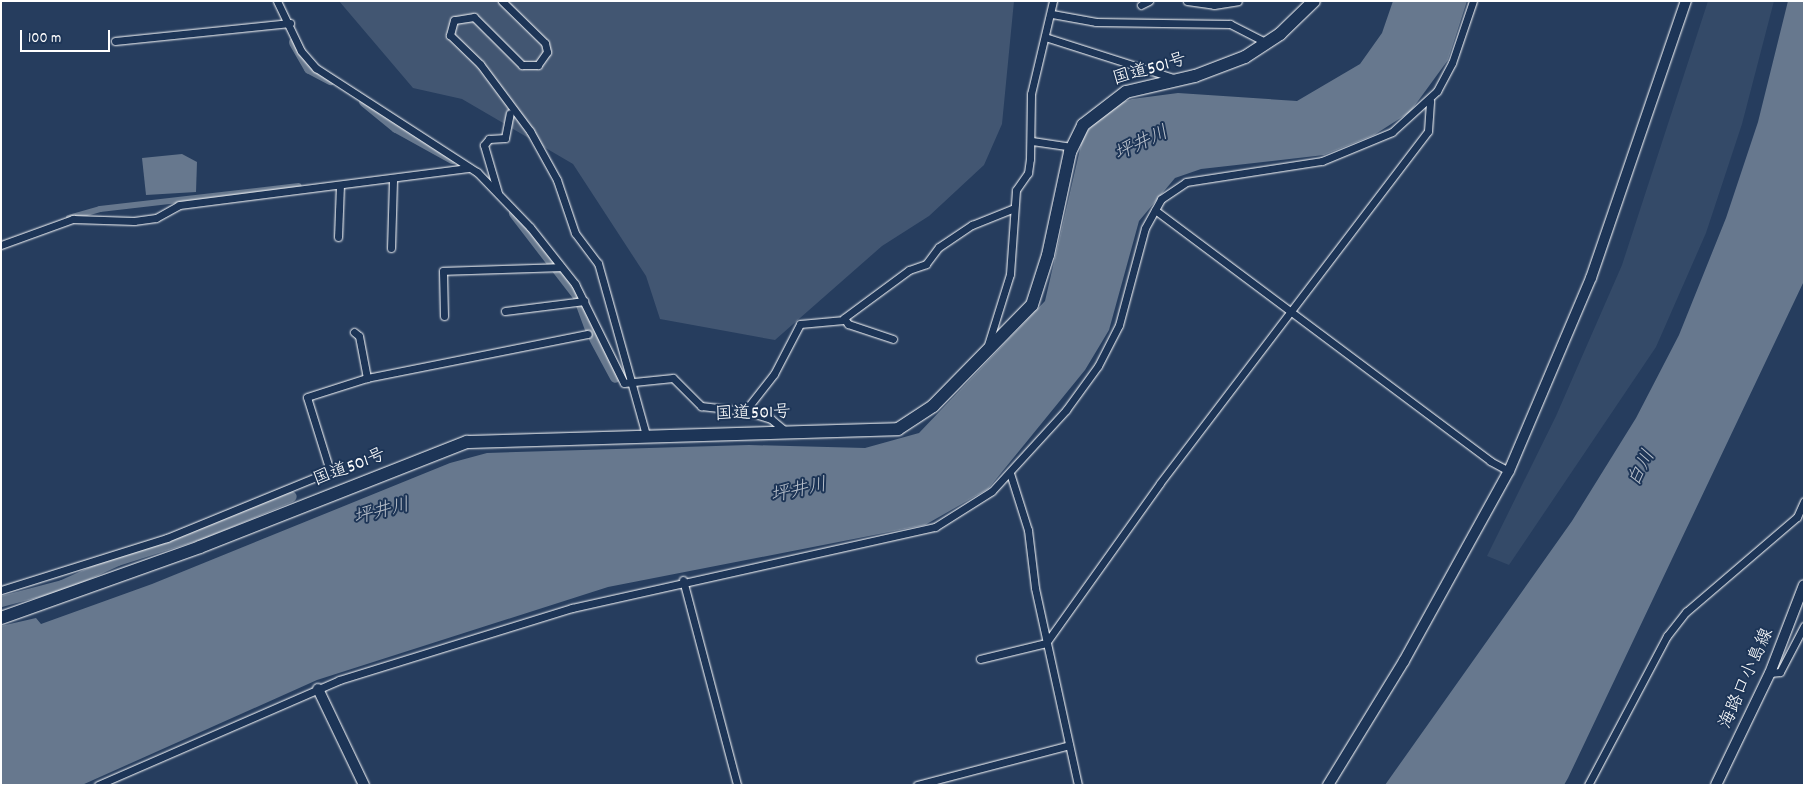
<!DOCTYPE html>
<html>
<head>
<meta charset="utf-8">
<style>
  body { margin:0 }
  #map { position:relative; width:1805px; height:786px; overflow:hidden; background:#263d5e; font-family:Dekko,"Klee One",sans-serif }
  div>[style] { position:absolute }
  .built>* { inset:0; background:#344a68 }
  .green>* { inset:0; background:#425672 }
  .water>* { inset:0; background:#67788e }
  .canal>* { height:6px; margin:-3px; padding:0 3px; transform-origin:3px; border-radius:3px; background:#67788e }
  .river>* { height:11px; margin:-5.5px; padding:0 5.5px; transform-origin:5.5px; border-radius:5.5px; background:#67788e }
  .roads { filter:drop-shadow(0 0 1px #fff) drop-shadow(0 0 1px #fff) }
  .street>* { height:7px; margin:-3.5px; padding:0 3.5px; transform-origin:3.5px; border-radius:3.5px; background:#1d3557 }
  .secondary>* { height:10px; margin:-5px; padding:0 5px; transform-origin:5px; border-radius:5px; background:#1d3557 }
  .highway>* { height:12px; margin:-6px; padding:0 6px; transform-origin:6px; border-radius:6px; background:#1d3557 }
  span { translate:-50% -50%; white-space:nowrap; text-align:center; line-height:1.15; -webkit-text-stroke:4px #1d3557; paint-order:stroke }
  .street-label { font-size:18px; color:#fff }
  .water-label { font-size:19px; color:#bbc2cc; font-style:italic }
  .frame { position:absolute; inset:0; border:2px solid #fff; pointer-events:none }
  .scale { position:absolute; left:20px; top:30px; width:90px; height:22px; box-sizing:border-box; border:2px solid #fff; border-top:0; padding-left:6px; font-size:15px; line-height:18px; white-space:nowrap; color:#fff; -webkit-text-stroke:4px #1d3557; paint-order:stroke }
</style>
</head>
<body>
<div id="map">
  <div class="built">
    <i style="clip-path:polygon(1708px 1px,1774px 1px,1742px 124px,1706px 233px,1656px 347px,1509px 565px,1487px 556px,1556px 416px,1622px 265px)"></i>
  </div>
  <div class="green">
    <i style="clip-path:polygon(339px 1px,1014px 1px,1002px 124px,984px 165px,929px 216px,882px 246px,775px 340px,660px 319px,646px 276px,573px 164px,462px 99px,413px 88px)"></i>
  </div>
  <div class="water">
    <i style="clip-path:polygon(1393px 1px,1467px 1px,1448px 60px,1410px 112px,1374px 135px,1324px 155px,1201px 169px,1175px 178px,1139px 221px,1109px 330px,1085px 370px,988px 489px,925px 525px,608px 587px,317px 680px,82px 785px,1px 785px,1px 626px,36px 618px,41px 624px,152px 584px,450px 463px,487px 453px,749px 445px,865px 448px,919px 433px,1045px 301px,1083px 136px,1108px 107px,1132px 99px,1178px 93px,1297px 101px,1360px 64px,1382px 33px)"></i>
    <i style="clip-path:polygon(1788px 1px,1804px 1px,1804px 281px,1568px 778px,1564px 785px,1385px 785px,1572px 521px,1636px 418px,1679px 335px,1726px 218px,1758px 122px)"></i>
    <i style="clip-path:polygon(182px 154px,197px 162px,196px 192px,146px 195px,142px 158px)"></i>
  </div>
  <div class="canal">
    <i style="left:69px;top:218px;width:32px;rotate:-16deg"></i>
    <i style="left:100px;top:209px;width:200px;rotate:-6.6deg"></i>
  </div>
  <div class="river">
    <i style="left:294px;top:42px;width:30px;rotate:60deg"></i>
    <i style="left:309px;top:68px;width:24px;rotate:28deg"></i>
    <i style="left:364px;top:101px;width:41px;rotate:39.1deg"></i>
    <i style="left:396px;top:127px;width:64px;rotate:29deg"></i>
    <i style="left:514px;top:213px;width:105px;rotate:52.4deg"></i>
    <i style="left:578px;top:296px;width:38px;rotate:70deg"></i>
    <i style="left:594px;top:338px;width:44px;rotate:61.7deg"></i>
    <i style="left:1px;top:601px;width:63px;rotate:-14.7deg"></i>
    <i style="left:62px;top:585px;width:60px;rotate:-24.4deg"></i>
    <i style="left:117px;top:560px;width:89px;rotate:-17.6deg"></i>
    <i style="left:202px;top:533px;width:96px;rotate:-22.6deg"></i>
  </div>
  <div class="roads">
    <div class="street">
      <i style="left:277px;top:1px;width:55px;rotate:64.4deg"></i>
      <i style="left:301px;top:51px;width:23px;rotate:49deg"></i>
      <i style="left:316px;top:68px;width:192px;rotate:32.9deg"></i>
      <i style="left:477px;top:172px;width:76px;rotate:46.1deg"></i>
      <i style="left:530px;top:227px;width:73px;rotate:51.7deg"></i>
      <i style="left:575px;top:284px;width:110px;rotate:63.7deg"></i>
      <i style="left:624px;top:383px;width:49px;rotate:-5.8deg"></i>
      <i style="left:673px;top:378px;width:40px;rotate:45deg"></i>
      <i style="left:701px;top:406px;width:44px;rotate:6.5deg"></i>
      <i style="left:745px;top:411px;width:27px;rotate:17deg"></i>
      <i style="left:771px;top:419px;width:17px;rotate:40deg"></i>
      <i style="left:502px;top:1px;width:60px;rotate:44.3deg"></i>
      <i style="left:545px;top:43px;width:9px;rotate:77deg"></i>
      <i style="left:547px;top:52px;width:16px;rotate:125deg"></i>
      <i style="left:538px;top:65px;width:16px;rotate:180deg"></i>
      <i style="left:522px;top:65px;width:68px;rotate:-135deg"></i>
      <i style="left:474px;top:17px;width:20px;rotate:171deg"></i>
      <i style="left:454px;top:20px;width:16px;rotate:105deg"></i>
      <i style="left:450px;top:35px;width:42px;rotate:44deg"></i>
      <i style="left:480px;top:64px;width:84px;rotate:53.3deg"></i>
      <i style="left:530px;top:131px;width:56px;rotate:61.1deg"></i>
      <i style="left:557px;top:180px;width:56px;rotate:71.2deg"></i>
      <i style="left:575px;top:233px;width:38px;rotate:53deg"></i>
      <i style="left:598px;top:263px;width:179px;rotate:74.4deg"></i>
      <i style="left:1187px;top:1px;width:27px;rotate:8deg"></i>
      <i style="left:1214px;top:5px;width:24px;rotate:-9deg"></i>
      <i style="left:1141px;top:5px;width:9px;rotate:-27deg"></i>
      <i style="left:1052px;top:14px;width:45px;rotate:10.3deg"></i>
      <i style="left:1096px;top:22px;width:134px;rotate:0.9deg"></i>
      <i style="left:1230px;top:24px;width:42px;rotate:27.2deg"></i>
      <i style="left:1045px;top:37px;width:139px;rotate:17.7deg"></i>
      <i style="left:115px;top:41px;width:176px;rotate:-5.9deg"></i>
      <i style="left:1032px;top:141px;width:40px;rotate:8.5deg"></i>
      <i style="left:498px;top:193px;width:50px;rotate:-106.3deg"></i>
      <i style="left:484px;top:145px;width:8px;rotate:-50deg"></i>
      <i style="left:489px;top:139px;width:16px;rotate:-4deg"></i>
      <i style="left:505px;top:138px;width:25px;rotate:-79deg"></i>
      <i style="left:1155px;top:210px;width:419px;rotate:36.8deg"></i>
      <i style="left:1490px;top:461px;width:21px;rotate:28deg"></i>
      <i style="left:338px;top:237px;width:52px;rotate:-87.8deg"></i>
      <i style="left:1px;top:245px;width:77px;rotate:-19.9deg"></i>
      <i style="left:73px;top:219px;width:61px;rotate:1.9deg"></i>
      <i style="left:134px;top:221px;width:22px;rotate:-8deg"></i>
      <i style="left:156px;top:218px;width:26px;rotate:-29deg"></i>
      <i style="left:179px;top:205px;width:292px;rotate:-7.3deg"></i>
      <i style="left:391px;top:248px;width:69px;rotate:-88.3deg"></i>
      <i style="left:505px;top:311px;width:80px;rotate:-7.2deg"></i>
      <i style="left:444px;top:316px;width:45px;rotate:-91.3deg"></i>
      <i style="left:443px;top:271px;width:118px;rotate:-1.9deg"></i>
      <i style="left:354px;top:332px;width:6px;rotate:39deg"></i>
      <i style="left:359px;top:336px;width:43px;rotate:79.2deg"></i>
      <i style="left:893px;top:339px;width:47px;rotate:-161.6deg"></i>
      <i style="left:848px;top:324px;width:7px;rotate:-124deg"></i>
      <i style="left:844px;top:318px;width:81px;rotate:-36.4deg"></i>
      <i style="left:909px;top:270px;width:18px;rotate:-19deg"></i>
      <i style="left:926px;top:264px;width:21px;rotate:-53deg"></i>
      <i style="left:939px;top:247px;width:40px;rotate:-34deg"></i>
      <i style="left:972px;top:225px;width:45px;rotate:-22deg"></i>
      <i style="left:987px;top:348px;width:77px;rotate:-72.7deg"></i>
      <i style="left:1010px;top:274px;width:84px;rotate:-85.9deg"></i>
      <i style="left:1016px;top:190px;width:21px;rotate:-55deg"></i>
      <i style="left:1028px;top:173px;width:14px;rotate:-82deg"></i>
      <i style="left:1030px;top:159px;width:65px;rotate:-89.1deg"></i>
      <i style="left:1031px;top:94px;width:96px;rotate:-76.7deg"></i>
      <i style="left:745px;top:411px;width:47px;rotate:-51.9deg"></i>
      <i style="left:774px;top:374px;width:56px;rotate:-62.5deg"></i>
      <i style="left:800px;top:324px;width:44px;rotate:-5.2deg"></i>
      <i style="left:1010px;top:473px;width:60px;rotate:72.5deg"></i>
      <i style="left:1028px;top:530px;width:58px;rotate:83.1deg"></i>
      <i style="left:1035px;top:588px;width:202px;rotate:77.7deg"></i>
      <i style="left:683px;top:580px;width:212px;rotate:75.2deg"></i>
      <i style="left:1px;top:590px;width:174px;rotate:-17.4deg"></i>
      <i style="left:167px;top:538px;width:176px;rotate:-22.3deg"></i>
      <i style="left:330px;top:471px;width:77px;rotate:-107.3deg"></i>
      <i style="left:307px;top:397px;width:63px;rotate:-17.6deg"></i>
      <i style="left:367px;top:378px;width:225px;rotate:-11.3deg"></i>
      <i style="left:980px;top:659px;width:68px;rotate:-13.6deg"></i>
      <i style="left:1046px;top:643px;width:196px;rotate:-54.5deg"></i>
      <i style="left:1160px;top:483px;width:442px;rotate:-52.7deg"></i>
      <i style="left:1428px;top:131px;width:30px;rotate:-86deg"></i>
      <i style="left:1770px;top:673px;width:10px;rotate:-6deg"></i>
      <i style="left:1780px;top:672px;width:52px;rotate:-62.4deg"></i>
      <i style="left:98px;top:785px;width:263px;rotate:-23.5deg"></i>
      <i style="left:339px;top:680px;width:244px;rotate:-17.2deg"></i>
      <i style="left:572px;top:608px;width:372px;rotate:-12.6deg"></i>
      <i style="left:935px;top:527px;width:67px;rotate:-32.3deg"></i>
      <i style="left:992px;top:491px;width:110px;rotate:-47.6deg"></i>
      <i style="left:1066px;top:410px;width:54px;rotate:-54deg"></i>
      <i style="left:1098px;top:366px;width:46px;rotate:-62.9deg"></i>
      <i style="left:1119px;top:325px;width:100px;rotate:-75deg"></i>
      <i style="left:1145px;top:228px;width:33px;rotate:-61deg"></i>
      <i style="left:1161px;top:199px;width:30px;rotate:-34deg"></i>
      <i style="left:1186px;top:182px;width:138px;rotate:-8.8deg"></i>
      <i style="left:1322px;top:161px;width:76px;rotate:-22.5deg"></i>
      <i style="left:1392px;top:132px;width:61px;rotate:-42.3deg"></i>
      <i style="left:1437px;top:91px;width:32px;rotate:-62deg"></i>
      <i style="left:1452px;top:63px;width:65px;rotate:-71.3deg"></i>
      <i style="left:917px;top:785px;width:157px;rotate:-14.7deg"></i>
      <i style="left:1588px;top:785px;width:169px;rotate:-62.1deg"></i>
      <i style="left:1667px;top:636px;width:31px;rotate:-52deg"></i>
      <i style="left:1686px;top:612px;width:146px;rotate:-40.6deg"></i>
      <i style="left:1797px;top:517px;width:17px;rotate:-66deg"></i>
    </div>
    <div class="secondary">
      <i style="left:318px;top:689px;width:106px;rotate:64.4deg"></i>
      <i style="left:1328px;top:785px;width:145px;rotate:-58.5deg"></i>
      <i style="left:1404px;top:661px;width:217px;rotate:-61.1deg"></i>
      <i style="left:1509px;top:471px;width:210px;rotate:-67deg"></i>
      <i style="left:1591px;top:278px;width:293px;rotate:-71.1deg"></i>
      <i style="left:1716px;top:785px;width:124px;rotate:-64.3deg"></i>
      <i style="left:1770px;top:673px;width:94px;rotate:-68.9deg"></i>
    </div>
    <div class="highway">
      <i style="left:1px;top:618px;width:211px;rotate:-19.6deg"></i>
      <i style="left:200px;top:547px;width:287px;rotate:-21.5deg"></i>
      <i style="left:467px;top:442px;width:431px;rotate:-1.7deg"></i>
      <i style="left:898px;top:429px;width:42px;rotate:-33.3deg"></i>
      <i style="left:933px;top:406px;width:141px;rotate:-45.6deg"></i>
      <i style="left:1032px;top:305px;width:52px;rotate:-72.3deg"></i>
      <i style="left:1048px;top:255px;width:105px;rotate:-77.9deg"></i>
      <i style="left:1070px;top:152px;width:30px;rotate:-64deg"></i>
      <i style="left:1083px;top:125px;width:54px;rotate:-37.5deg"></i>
      <i style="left:1126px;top:92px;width:71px;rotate:-13.1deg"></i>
      <i style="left:1195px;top:76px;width:53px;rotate:-20.8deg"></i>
      <i style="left:1245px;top:57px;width:42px;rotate:-33.3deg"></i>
      <i style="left:1280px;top:34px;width:47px;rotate:-44.1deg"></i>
    </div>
  </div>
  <div class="street-label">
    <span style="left:1150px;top:71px;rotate:-16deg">国道501号</span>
    <span style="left:753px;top:415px;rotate:-2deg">国道501号</span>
    <span style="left:350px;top:469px;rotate:-21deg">国道501号</span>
    <span style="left:1748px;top:679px;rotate:-66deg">海路口小島線</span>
  </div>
  <div class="water-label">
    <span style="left:1142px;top:145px;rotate:-25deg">坪井川</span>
    <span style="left:1643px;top:469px;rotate:-63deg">白川</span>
    <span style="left:799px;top:492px;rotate:-12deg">坪井川</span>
    <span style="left:382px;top:513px;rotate:-14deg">坪井川</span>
  </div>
  <div class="frame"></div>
  <div class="scale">100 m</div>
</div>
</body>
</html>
